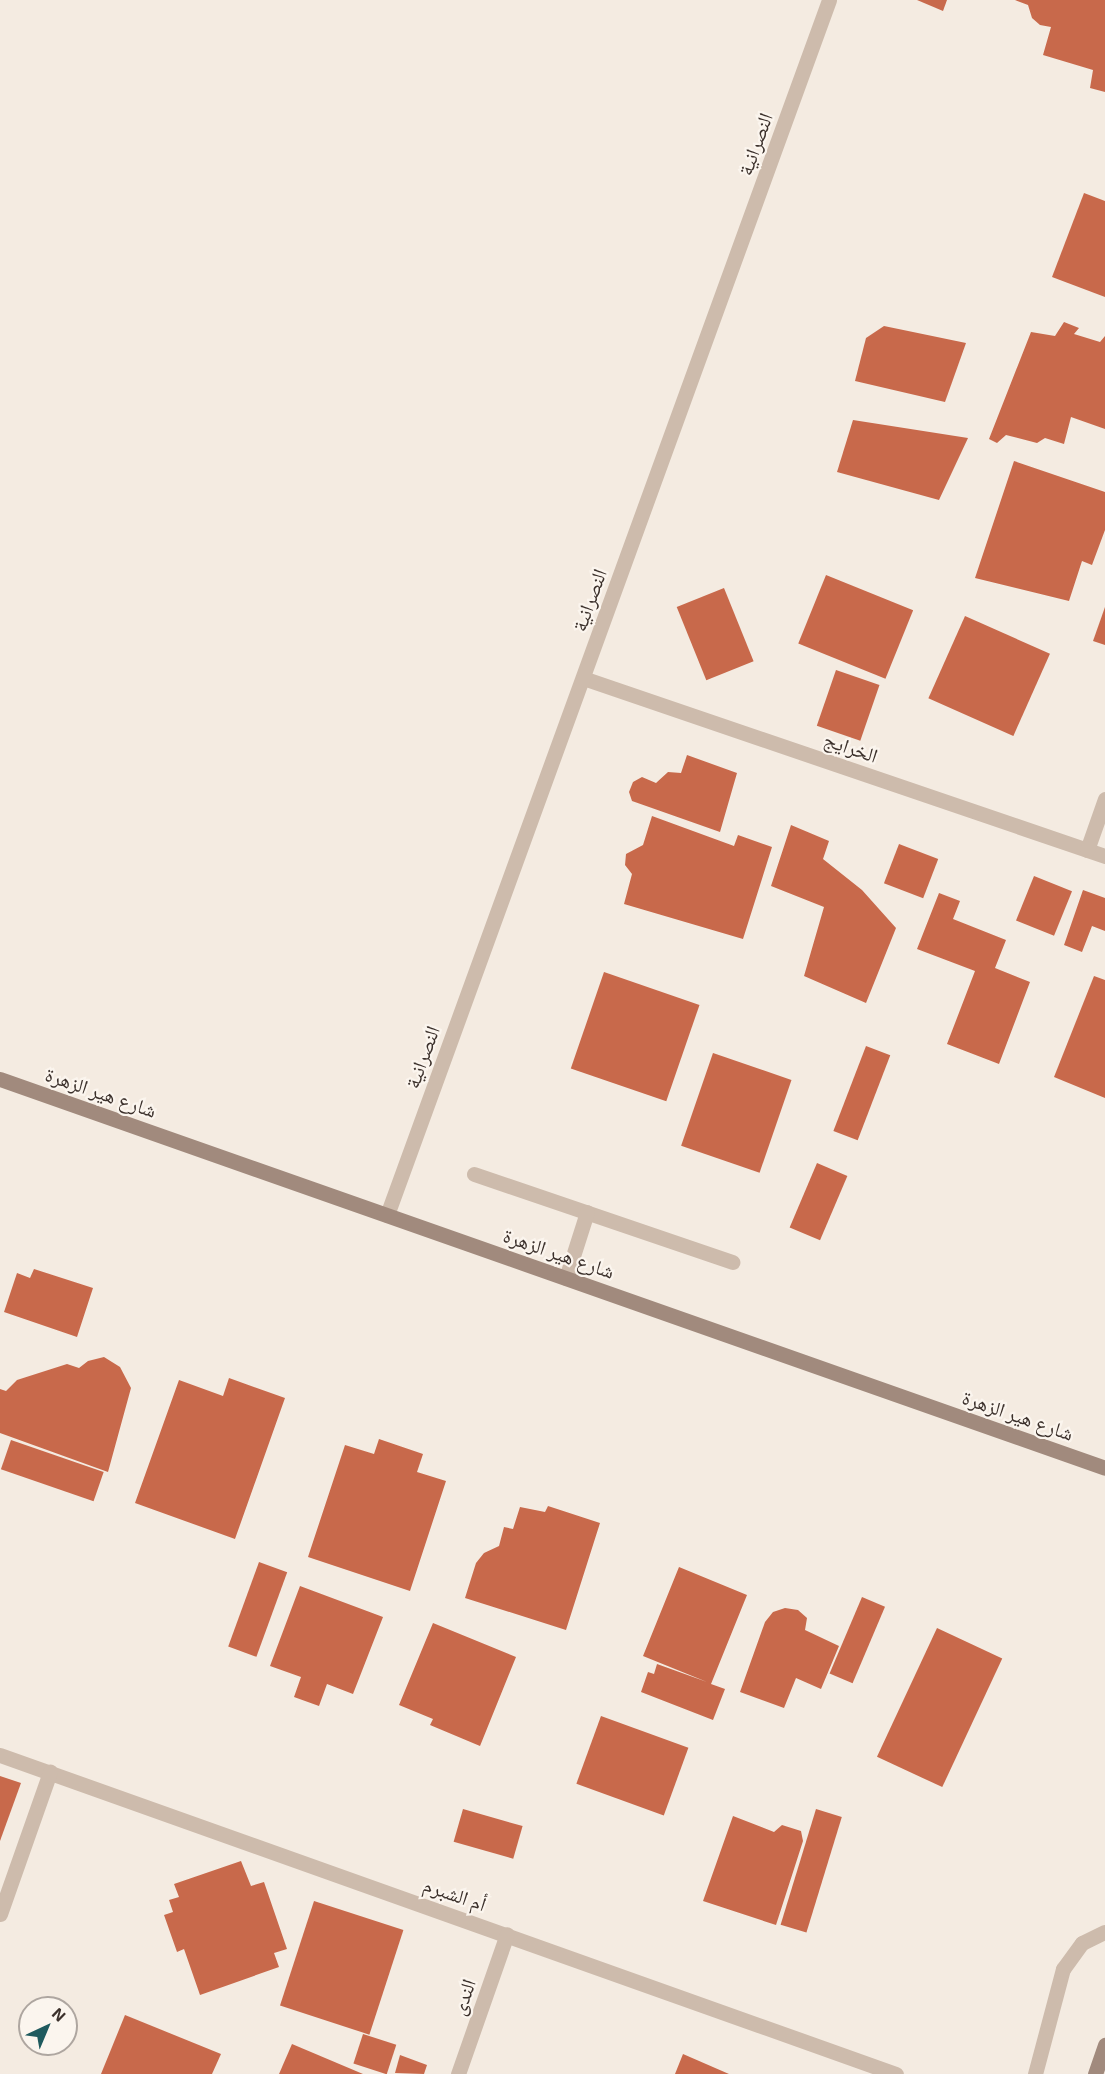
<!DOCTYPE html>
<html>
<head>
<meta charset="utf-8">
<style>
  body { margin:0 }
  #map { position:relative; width:1105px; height:2074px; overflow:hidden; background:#f4ebe1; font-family:"Exo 2","Noto Naskh Arabic",sans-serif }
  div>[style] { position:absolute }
  .building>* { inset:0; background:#c8694b; transform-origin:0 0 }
  .lane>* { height:15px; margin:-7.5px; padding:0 7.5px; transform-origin:7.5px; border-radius:7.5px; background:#cdbbac }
  .street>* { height:15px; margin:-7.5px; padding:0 7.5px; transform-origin:7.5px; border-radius:7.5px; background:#cdbbac }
  .secondary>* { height:15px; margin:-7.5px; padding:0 7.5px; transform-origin:7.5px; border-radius:7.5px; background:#a18a7d }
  span { translate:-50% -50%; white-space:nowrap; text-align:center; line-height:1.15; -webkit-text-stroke:4.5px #fbf5ee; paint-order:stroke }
  .street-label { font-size:20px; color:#3b302b }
  .north { position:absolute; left:18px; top:1996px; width:60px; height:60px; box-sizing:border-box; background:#fbf5ee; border:2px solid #aea6a0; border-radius:50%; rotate:44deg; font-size:16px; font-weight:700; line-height:24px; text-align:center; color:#3b302b }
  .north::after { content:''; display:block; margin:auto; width:21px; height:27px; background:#1f5a5e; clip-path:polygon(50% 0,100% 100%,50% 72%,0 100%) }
</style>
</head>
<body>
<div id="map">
  <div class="building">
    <i style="clip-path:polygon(917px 0,947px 0,943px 11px)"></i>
    <i style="clip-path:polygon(1015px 0,1105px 0,1105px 92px,1090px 88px,1093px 70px,1043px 55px,1051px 27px,1040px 25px,1032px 18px,1028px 5px)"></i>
    <i style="clip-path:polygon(1084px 193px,1105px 201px,1105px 297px,1052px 277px)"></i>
    <i style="clip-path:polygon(1064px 322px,1079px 328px,1074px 334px,1100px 342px,1105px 336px,1105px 429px,1071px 417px,1064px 444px,1045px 438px,1037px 443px,1006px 435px,997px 443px,989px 439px,1031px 332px,1055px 336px)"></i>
    <i style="clip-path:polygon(884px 326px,966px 343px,945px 402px,855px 381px,866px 338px)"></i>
    <i style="clip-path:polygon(853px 420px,968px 438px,939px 500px,837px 472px)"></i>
    <i style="clip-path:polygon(1014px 461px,1105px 492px,1105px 530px,1092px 565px,1082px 561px,1069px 601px,975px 578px)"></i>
    <i style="left:826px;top:575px;width:94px;height:74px;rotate:22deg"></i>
    <i style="left:724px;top:588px;width:79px;height:51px;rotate:68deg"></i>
    <i style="clip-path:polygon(1105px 607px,1105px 645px,1093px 641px)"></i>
    <i style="left:965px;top:616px;width:93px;height:90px;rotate:24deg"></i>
    <i style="left:836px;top:670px;width:46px;height:59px;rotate:19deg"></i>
    <i style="clip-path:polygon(687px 755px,737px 773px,720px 832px,632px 801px,629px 792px,633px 782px,642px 777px,656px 783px,668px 772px,681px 773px)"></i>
    <i style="clip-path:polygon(652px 816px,734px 846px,738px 835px,772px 847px,743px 939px,624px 904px,632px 874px,625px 865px,626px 854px,643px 845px)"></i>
    <i style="clip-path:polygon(791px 825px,829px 841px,823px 859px,862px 890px,896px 928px,866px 1003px,804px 976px,824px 907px,771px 886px)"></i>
    <i style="left:899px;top:844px;width:42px;height:42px;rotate:21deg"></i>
    <i style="left:1034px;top:876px;width:41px;height:48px;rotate:22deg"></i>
    <i style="clip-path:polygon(1083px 890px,1105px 898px,1105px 931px,1092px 926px,1082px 952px,1064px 945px)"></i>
    <i style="clip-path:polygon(939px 893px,960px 901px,953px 919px,1006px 940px,995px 968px,1030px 982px,999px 1064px,947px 1044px,975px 971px,917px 949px)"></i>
    <i style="left:604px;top:972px;width:101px;height:102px;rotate:19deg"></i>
    <i style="clip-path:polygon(1094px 976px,1105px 980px,1105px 1098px,1054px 1077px)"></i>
    <i style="left:866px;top:1046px;width:26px;height:91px;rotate:21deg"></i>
    <i style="left:713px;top:1053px;width:83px;height:98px;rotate:19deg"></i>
    <i style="left:817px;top:1163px;width:33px;height:70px;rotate:23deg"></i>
    <i style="clip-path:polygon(34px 1269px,93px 1288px,77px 1337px,4px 1312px,17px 1273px,30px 1278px)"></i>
    <i style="clip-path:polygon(104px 1357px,120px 1367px,131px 1388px,108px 1472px,0 1433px,0 1389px,6px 1391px,17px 1380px,67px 1364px,79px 1368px,88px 1361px)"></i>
    <i style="clip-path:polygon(229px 1378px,285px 1398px,235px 1539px,135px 1503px,179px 1380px,223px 1396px)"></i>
    <i style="clip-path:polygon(379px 1439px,423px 1454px,417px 1472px,446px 1481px,410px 1591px,308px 1557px,345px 1445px,374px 1454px)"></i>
    <i style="left:11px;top:1440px;width:98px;height:31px;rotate:19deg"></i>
    <i style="clip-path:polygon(548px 1506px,600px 1523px,566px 1630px,465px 1598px,476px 1563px,484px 1553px,499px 1546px,504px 1527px,513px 1529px,520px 1507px,545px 1512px)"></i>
    <i style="left:259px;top:1562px;width:30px;height:90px;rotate:20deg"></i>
    <i style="clip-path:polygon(679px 1567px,747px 1595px,711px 1684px,725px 1689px,713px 1720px,641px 1692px,648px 1672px,654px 1674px,657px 1664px,707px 1682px,643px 1656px)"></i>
    <i style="clip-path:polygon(300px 1586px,383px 1617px,353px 1694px,327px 1684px,319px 1706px,294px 1697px,301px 1677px,270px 1666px)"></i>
    <i style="left:862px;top:1597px;width:25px;height:83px;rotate:23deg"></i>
    <i style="clip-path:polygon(785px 1608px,798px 1610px,807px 1618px,805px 1630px,839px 1646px,821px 1689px,796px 1678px,784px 1708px,740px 1692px,765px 1622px,773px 1612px)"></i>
    <i style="clip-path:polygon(433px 1623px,516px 1657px,480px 1746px,430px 1725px,433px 1719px,399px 1705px)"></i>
    <i style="left:937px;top:1628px;width:72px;height:142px;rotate:25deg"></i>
    <i style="left:601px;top:1716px;width:93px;height:72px;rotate:20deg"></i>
    <i style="clip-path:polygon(0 1776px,21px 1783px,0 1841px)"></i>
    <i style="left:463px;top:1809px;width:62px;height:34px;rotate:16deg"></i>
    <i style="left:816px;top:1809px;width:27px;height:121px;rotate:17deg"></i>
    <i style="clip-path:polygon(733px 1816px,774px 1832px,782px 1825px,801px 1831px,803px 1841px,776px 1925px,703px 1901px)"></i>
    <i style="clip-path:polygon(241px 1861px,251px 1886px,264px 1882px,287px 1949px,274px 1953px,279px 1967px,200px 1995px,184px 1949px,177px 1952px,164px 1915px,173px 1912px,169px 1900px,179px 1897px,174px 1884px)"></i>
    <i style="left:314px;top:1901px;width:94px;height:110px;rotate:18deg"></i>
    <i style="clip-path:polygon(125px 2015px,221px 2054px,212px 2074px,101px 2074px)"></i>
    <i style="left:363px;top:2034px;width:35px;height:31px;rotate:18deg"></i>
    <i style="clip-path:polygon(292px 2044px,363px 2074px,279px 2074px)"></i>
    <i style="clip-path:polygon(683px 2054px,729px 2074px,675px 2074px)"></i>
    <i style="clip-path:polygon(400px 2055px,427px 2065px,424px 2074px,395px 2073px)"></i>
  </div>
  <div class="lane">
    <i style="left:474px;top:1174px;width:273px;rotate:18.8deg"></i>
    <i style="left:566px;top:1278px;width:69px;rotate:-72.3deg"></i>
  </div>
  <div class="street">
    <i style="left:583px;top:678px;width:552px;rotate:18.83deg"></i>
    <i style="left:1087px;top:850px;width:54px;rotate:-70.6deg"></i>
    <i style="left:387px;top:1215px;width:1293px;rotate:-70.01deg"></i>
    <i style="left:0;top:1755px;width:951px;rotate:19.6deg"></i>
    <i style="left:0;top:1914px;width:151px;rotate:-70.6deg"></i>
    <i style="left:458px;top:2074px;width:148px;rotate:-70.7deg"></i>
    <i style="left:1035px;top:2074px;width:109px;rotate:-75.1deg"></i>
    <i style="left:1063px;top:1969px;width:32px;rotate:-54deg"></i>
    <i style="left:1082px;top:1943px;width:25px;rotate:-26deg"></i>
  </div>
  <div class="secondary">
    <i style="left:0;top:1079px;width:1171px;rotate:19.39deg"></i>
    <i style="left:1095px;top:2074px;width:31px;rotate:-71deg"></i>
  </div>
  <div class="street-label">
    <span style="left:755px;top:144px;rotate:-70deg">النصرانية</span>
    <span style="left:589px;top:600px;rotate:-70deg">النصرانية</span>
    <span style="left:851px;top:747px;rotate:19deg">الخرايج</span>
    <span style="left:422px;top:1057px;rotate:-70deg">النصرانية</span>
    <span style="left:101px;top:1092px;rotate:19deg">شارع هير الزهرة</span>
    <span style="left:559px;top:1253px;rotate:19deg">شارع هير الزهرة</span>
    <span style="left:1018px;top:1415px;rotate:19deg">شارع هير الزهرة</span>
    <span style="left:455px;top:1894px;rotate:19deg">أم الشبرم</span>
    <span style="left:463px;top:1997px;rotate:-71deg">الندى</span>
  </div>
  <div class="north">N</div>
</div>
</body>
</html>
